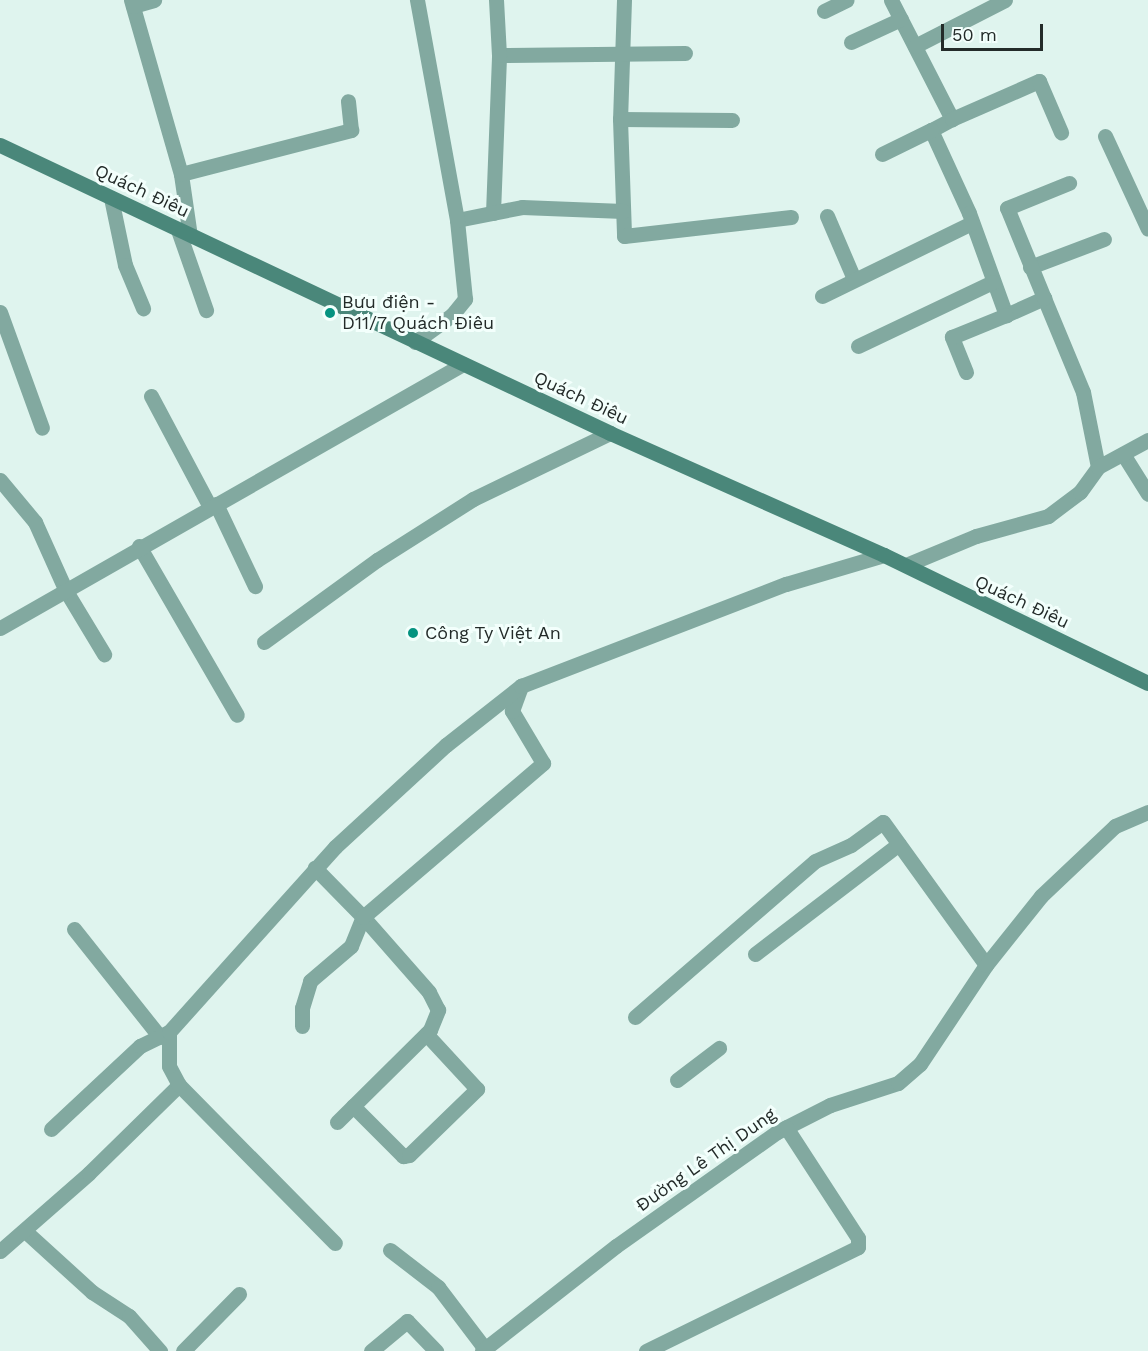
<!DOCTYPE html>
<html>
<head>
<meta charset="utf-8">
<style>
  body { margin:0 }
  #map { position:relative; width:1148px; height:1351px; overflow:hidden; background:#dff4ee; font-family:"Work Sans",sans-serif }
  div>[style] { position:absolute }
  .minor>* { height:15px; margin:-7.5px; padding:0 7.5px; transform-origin:7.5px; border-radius:7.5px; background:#82a9a0 }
  .secondary>* { height:15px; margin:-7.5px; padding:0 7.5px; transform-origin:7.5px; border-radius:7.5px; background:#4a877a }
  .dots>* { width:16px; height:16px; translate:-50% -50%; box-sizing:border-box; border:3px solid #f3fffc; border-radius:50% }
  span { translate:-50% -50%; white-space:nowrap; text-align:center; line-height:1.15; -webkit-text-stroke:6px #f3fffc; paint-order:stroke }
  .street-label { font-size:18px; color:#232b29 }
  .poi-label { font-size:18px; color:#232b29 }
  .left { translate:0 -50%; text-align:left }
  .scale { position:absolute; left:941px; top:24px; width:102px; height:27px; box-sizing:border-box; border:3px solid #232b29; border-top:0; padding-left:8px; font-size:18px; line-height:21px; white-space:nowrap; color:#232b29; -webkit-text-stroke:4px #f3fffc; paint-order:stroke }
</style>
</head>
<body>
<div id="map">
  <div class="minor">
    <i style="left:131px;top:0;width:181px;rotate:74deg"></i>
    <i style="left:624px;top:0;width:119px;rotate:91.9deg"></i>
    <i style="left:620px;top:119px;width:117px;rotate:88deg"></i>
    <i style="left:624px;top:236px;width:168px;rotate:-6.5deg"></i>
    <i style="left:891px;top:0;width:134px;rotate:62.9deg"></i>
    <i style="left:952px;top:119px;width:24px;rotate:152deg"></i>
    <i style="left:931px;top:130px;width:91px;rotate:65.4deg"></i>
    <i style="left:969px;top:213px;width:109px;rotate:70.1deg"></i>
    <i style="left:1006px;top:315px;width:42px;rotate:-24.1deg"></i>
    <i style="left:1044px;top:298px;width:102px;rotate:67.5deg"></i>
    <i style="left:1083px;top:392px;width:76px;rotate:78.7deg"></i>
    <i style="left:133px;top:6px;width:22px;rotate:-16deg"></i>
    <i style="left:824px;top:11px;width:25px;rotate:-26deg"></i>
    <i style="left:851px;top:42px;width:55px;rotate:-24.7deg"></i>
    <i style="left:915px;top:46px;width:101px;rotate:-27.1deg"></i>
    <i style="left:499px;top:55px;width:186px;rotate:-0.6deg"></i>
    <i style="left:620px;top:119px;width:112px;rotate:0.5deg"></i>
    <i style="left:952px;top:119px;width:95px;rotate:-23.6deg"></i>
    <i style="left:1039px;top:81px;width:56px;rotate:66.7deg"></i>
    <i style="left:1105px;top:136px;width:102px;rotate:65.2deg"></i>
    <i style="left:882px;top:154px;width:55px;rotate:-26.1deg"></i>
    <i style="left:111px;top:198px;width:68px;rotate:78.2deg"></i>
    <i style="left:125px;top:265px;width:47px;rotate:67.3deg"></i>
    <i style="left:493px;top:213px;width:158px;rotate:-87.8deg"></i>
    <i style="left:499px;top:55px;width:55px;rotate:-93.1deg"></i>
    <i style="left:827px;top:216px;width:69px;rotate:66.8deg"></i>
    <i style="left:457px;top:220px;width:66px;rotate:-11.3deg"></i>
    <i style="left:522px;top:207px;width:101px;rotate:2.3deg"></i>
    <i style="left:178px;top:230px;width:85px;rotate:70.7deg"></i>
    <i style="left:190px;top:236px;width:63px;rotate:-98.3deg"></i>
    <i style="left:181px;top:174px;width:176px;rotate:-14.5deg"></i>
    <i style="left:351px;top:130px;width:29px;rotate:-96deg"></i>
    <i style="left:1030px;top:267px;width:79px;rotate:-20.7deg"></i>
    <i style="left:822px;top:296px;width:167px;rotate:-26deg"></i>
    <i style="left:1044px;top:298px;width:97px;rotate:-112.3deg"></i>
    <i style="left:1007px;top:208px;width:67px;rotate:-22deg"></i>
    <i style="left:0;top:312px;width:123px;rotate:70.1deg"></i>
    <i style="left:415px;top:342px;width:46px;rotate:-36.1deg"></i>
    <i style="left:452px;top:315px;width:21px;rotate:-51deg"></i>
    <i style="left:465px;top:299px;width:79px;rotate:-95.8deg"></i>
    <i style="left:457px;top:220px;width:224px;rotate:-100.3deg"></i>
    <i style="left:858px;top:346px;width:149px;rotate:-25.4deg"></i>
    <i style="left:966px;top:372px;width:38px;rotate:-112deg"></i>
    <i style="left:952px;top:337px;width:58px;rotate:-22.2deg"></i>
    <i style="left:151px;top:396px;width:126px;rotate:62deg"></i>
    <i style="left:1123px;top:454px;width:47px;rotate:58deg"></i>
    <i style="left:0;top:480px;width:55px;rotate:50.2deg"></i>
    <i style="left:35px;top:522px;width:76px;rotate:65.8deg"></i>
    <i style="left:66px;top:591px;width:74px;rotate:58.9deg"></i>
    <i style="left:216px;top:504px;width:91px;rotate:64.6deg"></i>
    <i style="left:139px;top:546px;width:195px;rotate:59.9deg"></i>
    <i style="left:906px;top:565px;width:76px;rotate:-22.5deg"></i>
    <i style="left:976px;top:536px;width:75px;rotate:-15.5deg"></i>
    <i style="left:1048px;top:516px;width:40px;rotate:-37deg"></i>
    <i style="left:1080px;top:492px;width:31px;rotate:-54deg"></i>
    <i style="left:1098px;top:467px;width:57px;rotate:-28.4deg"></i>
    <i style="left:0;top:628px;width:533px;rotate:-29.69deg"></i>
    <i style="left:264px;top:642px;width:140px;rotate:-36deg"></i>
    <i style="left:377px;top:560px;width:114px;rotate:-32.4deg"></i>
    <i style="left:473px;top:499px;width:152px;rotate:-25.7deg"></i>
    <i style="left:74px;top:929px;width:138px;rotate:51.5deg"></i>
    <i style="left:755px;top:954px;width:181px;rotate:-37.4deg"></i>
    <i style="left:635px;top:1017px;width:238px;rotate:-40.9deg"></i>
    <i style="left:815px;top:861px;width:39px;rotate:-24deg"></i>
    <i style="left:851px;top:845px;width:39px;rotate:-36deg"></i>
    <i style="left:883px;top:822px;width:176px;rotate:54.2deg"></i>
    <i style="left:302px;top:1026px;width:18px;rotate:-90deg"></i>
    <i style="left:302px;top:1008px;width:28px;rotate:-73deg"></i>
    <i style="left:310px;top:981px;width:54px;rotate:-40.5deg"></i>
    <i style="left:351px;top:946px;width:31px;rotate:-68deg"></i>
    <i style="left:363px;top:917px;width:69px;rotate:-134.4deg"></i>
    <i style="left:677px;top:1080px;width:53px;rotate:-37.3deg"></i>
    <i style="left:179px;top:1085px;width:222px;rotate:45.4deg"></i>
    <i style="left:353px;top:1106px;width:71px;rotate:45deg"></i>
    <i style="left:403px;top:1156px;width:6px;rotate:-9deg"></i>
    <i style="left:409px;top:1155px;width:95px;rotate:-44.1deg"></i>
    <i style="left:477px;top:1089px;width:75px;rotate:-132.8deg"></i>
    <i style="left:337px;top:1122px;width:131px;rotate:-44.7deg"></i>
    <i style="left:430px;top:1030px;width:22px;rotate:-68deg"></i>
    <i style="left:438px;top:1010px;width:20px;rotate:-117deg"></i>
    <i style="left:429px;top:992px;width:100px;rotate:-131.3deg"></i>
    <i style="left:363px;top:917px;width:237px;rotate:-40.5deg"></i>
    <i style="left:543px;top:763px;width:61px;rotate:-120.8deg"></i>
    <i style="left:512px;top:711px;width:27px;rotate:-70deg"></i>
    <i style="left:51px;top:1129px;width:122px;rotate:-43deg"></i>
    <i style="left:140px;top:1046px;width:32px;rotate:-26deg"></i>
    <i style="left:25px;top:1231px;width:91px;rotate:42.3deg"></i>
    <i style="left:92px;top:1292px;width:44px;rotate:33deg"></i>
    <i style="left:129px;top:1316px;width:47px;rotate:48.5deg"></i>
    <i style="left:390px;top:1250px;width:61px;rotate:37.6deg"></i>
    <i style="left:438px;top:1287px;width:78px;rotate:52.8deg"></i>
    <i style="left:0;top:1251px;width:118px;rotate:-41.2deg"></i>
    <i style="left:89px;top:1173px;width:126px;rotate:-44.4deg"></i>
    <i style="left:179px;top:1085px;width:21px;rotate:-118deg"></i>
    <i style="left:169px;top:1066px;width:34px;rotate:-90deg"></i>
    <i style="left:169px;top:1032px;width:249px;rotate:-48.1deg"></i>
    <i style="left:335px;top:847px;width:151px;rotate:-42.6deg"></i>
    <i style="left:446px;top:745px;width:95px;rotate:-38.2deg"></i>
    <i style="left:521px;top:686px;width:284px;rotate:-21.1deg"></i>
    <i style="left:786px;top:584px;width:102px;rotate:-16.5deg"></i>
    <i style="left:183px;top:1351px;width:80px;rotate:-45.5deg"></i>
    <i style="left:371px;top:1351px;width:47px;rotate:-39.8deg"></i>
    <i style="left:407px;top:1321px;width:42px;rotate:46deg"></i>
    <i style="left:482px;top:1351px;width:170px;rotate:-38.1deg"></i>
    <i style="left:616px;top:1246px;width:197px;rotate:-35.3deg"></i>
    <i style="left:777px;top:1132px;width:59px;rotate:-27deg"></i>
    <i style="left:830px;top:1105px;width:71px;rotate:-17.9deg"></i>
    <i style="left:898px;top:1083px;width:29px;rotate:-41deg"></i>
    <i style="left:920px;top:1064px;width:119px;rotate:-56.3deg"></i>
    <i style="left:986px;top:965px;width:88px;rotate:-51.4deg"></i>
    <i style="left:1041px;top:896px;width:102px;rotate:-43.4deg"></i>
    <i style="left:1115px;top:826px;width:36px;rotate:-23deg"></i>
    <i style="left:646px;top:1351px;width:236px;rotate:-26.1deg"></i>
    <i style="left:858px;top:1247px;width:9px;rotate:-90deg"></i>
    <i style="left:858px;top:1238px;width:132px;rotate:-123deg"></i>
  </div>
  <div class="secondary">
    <i style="left:0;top:145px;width:675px;rotate:25.27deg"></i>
    <i style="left:610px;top:433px;width:300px;rotate:24deg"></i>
    <i style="left:884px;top:555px;width:293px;rotate:25.9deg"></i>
  </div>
  <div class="dots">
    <i style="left:330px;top:313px;background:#059380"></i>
    <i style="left:413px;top:633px;background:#059380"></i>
  </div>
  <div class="street-label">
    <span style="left:142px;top:191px;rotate:25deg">Quách Điêu</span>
    <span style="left:581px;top:398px;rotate:25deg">Quách Điêu</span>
    <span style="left:1022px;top:602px;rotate:25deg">Quách Điêu</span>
    <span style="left:706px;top:1160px;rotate:-35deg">Đường Lê Thị Dung</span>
  </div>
  <div class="poi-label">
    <span class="left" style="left:342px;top:313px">Bưu điện -<br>D11/7 Quách Điêu</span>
    <span class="left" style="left:425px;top:633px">Công Ty Việt An</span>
  </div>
  <div class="scale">50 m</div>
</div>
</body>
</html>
